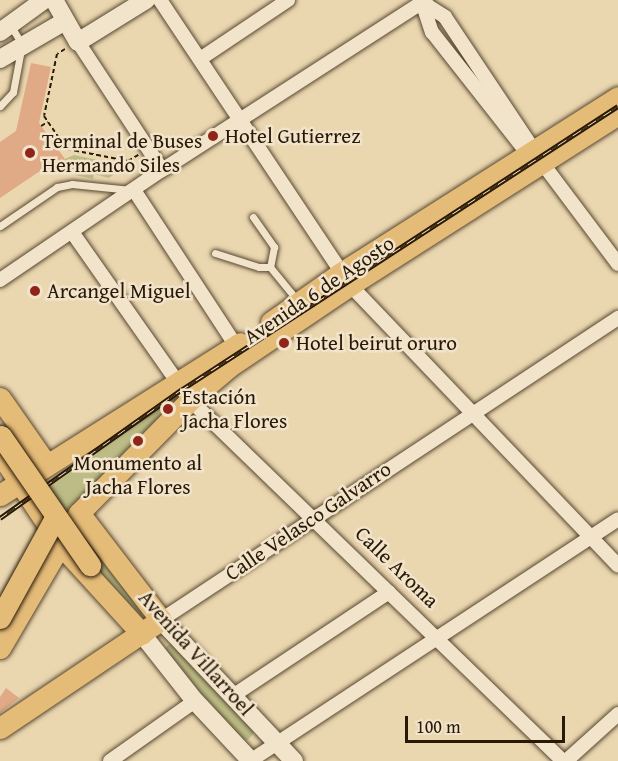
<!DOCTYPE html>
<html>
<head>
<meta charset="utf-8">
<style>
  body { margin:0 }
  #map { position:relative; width:618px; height:761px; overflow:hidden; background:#ead6af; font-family:"Gentium Book Plus",serif }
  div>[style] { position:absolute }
  .green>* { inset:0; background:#bdbc86 }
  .building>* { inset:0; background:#e1aa86 }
  .path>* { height:2px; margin-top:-1px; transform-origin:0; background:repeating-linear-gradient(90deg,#281907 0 4.5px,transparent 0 7.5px) }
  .roads { filter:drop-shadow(0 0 2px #584831) drop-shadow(0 0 2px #584831) }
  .service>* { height:7px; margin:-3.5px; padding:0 3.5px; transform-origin:3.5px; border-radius:3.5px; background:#f1e4cb }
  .minor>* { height:14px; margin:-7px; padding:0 7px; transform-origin:7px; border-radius:7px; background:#f1e4cb }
  .secondary>* { height:18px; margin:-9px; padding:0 9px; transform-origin:9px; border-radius:9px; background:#f1e4cb }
  .primary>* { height:21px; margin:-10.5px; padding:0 10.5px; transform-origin:10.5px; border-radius:10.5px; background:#e5bb78 }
  .rail>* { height:5px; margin-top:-2.5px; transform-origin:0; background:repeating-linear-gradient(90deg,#f1e4cb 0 9px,#281907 0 18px); box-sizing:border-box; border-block:2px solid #281907 }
  .bridges { filter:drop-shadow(0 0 2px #281907) drop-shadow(0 0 2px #281907) }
  .primary-bridge>* { height:21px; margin:-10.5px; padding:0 10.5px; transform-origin:10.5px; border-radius:10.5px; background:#e5bb78 }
  .dots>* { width:16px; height:16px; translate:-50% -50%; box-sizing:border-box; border:3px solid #f1e4cb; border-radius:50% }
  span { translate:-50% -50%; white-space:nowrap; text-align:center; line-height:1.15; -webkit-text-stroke:5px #f1e4cb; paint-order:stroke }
  .poi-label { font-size:21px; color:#281907 }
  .left { translate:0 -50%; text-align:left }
  .street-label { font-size:21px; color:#281907 }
  .scale { position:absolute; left:405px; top:716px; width:160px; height:27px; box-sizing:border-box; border:3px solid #281907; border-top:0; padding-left:8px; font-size:18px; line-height:21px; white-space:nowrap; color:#281907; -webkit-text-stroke:4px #f1e4cb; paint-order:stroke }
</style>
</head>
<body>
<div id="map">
  <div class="green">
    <i style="clip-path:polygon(74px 155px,112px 163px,118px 171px,109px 178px,94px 174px,93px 179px,62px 172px,65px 159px)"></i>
    <i style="clip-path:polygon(170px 401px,177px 406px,68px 518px,48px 488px)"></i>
    <i style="clip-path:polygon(79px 535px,142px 606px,142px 619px,70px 543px)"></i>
    <i style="clip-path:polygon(172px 642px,256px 730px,248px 740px,239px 739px,163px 650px)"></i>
  </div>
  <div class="building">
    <i style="clip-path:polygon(31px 63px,51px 67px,39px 123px,65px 159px,62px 172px,43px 169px,0 198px,0 142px,16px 131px)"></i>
    <i style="clip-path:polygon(6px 688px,19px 698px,0 713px,0 697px)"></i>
  </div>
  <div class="path">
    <i style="left:65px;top:49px;width:9px;rotate:148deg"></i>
    <i style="left:57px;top:54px;width:63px;rotate:101.8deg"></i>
    <i style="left:44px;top:116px;width:7px;rotate:56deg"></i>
    <i style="left:48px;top:122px;width:33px;rotate:55deg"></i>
    <i style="left:67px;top:149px;width:62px;rotate:11.1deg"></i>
    <i style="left:128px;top:161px;width:12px;rotate:-31deg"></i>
    <i style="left:41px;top:126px;width:8px;rotate:-30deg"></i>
    <i style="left:57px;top:148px;width:7px;rotate:-34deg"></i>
  </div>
  <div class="roads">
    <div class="service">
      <i style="left:0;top:106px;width:19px;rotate:-47deg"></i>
      <i style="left:13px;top:92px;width:49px;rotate:-79.4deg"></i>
      <i style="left:22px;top:44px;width:22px;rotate:-122deg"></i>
      <i style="left:253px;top:217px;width:37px;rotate:55deg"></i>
      <i style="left:274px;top:247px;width:20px;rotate:101deg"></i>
      <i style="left:0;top:226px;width:69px;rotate:-34.4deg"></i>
      <i style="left:57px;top:187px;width:15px;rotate:-11deg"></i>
      <i style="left:72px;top:184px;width:59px;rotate:5.8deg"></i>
      <i style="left:215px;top:253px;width:46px;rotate:17.7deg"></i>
      <i style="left:259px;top:267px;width:11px"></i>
      <i style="left:270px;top:267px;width:43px;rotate:50.7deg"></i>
    </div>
    <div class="minor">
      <i style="left:160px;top:0;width:343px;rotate:56.3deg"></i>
      <i style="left:350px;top:285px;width:388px;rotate:46.3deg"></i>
      <i style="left:422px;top:2px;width:32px;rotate:72deg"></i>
      <i style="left:432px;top:32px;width:144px;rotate:51.8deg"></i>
      <i style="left:423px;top:3px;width:26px;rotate:32deg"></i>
      <i style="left:445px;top:17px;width:177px;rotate:56.3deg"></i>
      <i style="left:543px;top:164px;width:125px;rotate:53.1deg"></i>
      <i style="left:78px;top:42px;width:153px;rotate:56.7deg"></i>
      <i style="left:200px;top:59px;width:106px;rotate:-33.8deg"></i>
      <i style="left:134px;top:190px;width:186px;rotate:56.8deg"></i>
      <i style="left:72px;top:232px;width:205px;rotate:54.9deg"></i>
      <i style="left:190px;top:400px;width:519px;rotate:44.06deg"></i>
      <i style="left:0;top:280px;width:196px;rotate:-34.2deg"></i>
      <i style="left:162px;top:170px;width:314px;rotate:-32.8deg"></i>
      <i style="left:161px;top:620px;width:548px;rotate:-33.46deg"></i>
      <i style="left:234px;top:695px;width:186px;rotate:-33.6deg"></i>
      <i style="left:110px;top:761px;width:104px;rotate:-35.2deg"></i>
      <i style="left:250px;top:761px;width:440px;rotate:-33.3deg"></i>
      <i style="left:566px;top:761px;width:70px;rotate:-42.1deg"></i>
    </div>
    <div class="secondary">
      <i style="left:54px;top:0;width:48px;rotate:60.3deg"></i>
      <i style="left:78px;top:42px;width:80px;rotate:-31.7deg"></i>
      <i style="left:0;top:32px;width:54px;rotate:-36deg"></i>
      <i style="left:0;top:59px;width:75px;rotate:-30.3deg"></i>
      <i style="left:161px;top:620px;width:194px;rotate:46.7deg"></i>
      <i style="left:142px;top:634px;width:85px;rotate:51.7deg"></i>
      <i style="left:195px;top:701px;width:82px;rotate:47deg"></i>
    </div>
    <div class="primary">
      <i style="left:271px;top:322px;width:85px;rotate:-35deg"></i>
      <i style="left:341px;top:273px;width:328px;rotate:-32.4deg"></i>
      <i style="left:0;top:398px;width:82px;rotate:55deg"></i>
      <i style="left:0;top:453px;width:83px;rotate:56.3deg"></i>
      <i style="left:46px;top:522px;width:21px;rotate:25deg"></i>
      <i style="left:0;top:495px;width:284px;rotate:-32.3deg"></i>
      <i style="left:79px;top:513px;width:135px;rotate:52.5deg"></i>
      <i style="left:59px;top:543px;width:123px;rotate:47.6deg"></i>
      <i style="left:0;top:648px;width:156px;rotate:-59.7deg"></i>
      <i style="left:79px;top:513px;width:158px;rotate:-45.5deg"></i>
      <i style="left:190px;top:400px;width:52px;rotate:-40.4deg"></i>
      <i style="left:230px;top:366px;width:145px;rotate:-34deg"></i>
      <i style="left:350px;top:285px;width:318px;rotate:-32.5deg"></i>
      <i style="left:0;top:728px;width:194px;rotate:-33.9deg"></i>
    </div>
  </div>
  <div class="rail">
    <i style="left:0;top:518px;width:222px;rotate:-35.3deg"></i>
    <i style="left:181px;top:390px;width:521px;rotate:-33.02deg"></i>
  </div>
  <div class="bridges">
    <div class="primary-bridge">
      <i style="left:1px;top:436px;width:157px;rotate:55.4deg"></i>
      <i style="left:0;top:618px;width:114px;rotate:-61.2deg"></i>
    </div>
  </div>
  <div class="dots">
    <i style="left:213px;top:136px;background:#8f2418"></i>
    <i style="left:30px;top:153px;background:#8f2418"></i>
    <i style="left:35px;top:291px;background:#8f2418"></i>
    <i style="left:284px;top:343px;background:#8f2418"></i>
    <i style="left:168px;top:409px;background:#8f2418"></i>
    <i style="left:138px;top:441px;background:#8f2418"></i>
  </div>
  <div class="poi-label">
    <span class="left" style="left:225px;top:136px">Hotel Gutierrez</span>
    <span class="left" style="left:42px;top:153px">Terminal de Buses<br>Hermando Siles</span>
    <span class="left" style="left:47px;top:291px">Arcangel Miguel</span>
    <span class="left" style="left:296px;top:343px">Hotel beirut oruro</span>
    <span class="left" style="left:182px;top:409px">Estación<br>Jacha Flores</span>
    <span style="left:138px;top:475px">Monumento al<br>Jacha Flores</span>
  </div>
  <div class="street-label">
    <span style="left:319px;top:290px;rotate:-34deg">Avenida 6 de Agosto</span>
    <span style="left:308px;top:521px;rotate:-34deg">Calle Velasco Galvarro</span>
    <span style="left:397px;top:567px;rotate:44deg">Calle Aroma</span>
    <span style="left:196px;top:653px;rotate:48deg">Avenida Villarroel</span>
  </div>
  <div class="scale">100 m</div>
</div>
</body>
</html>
